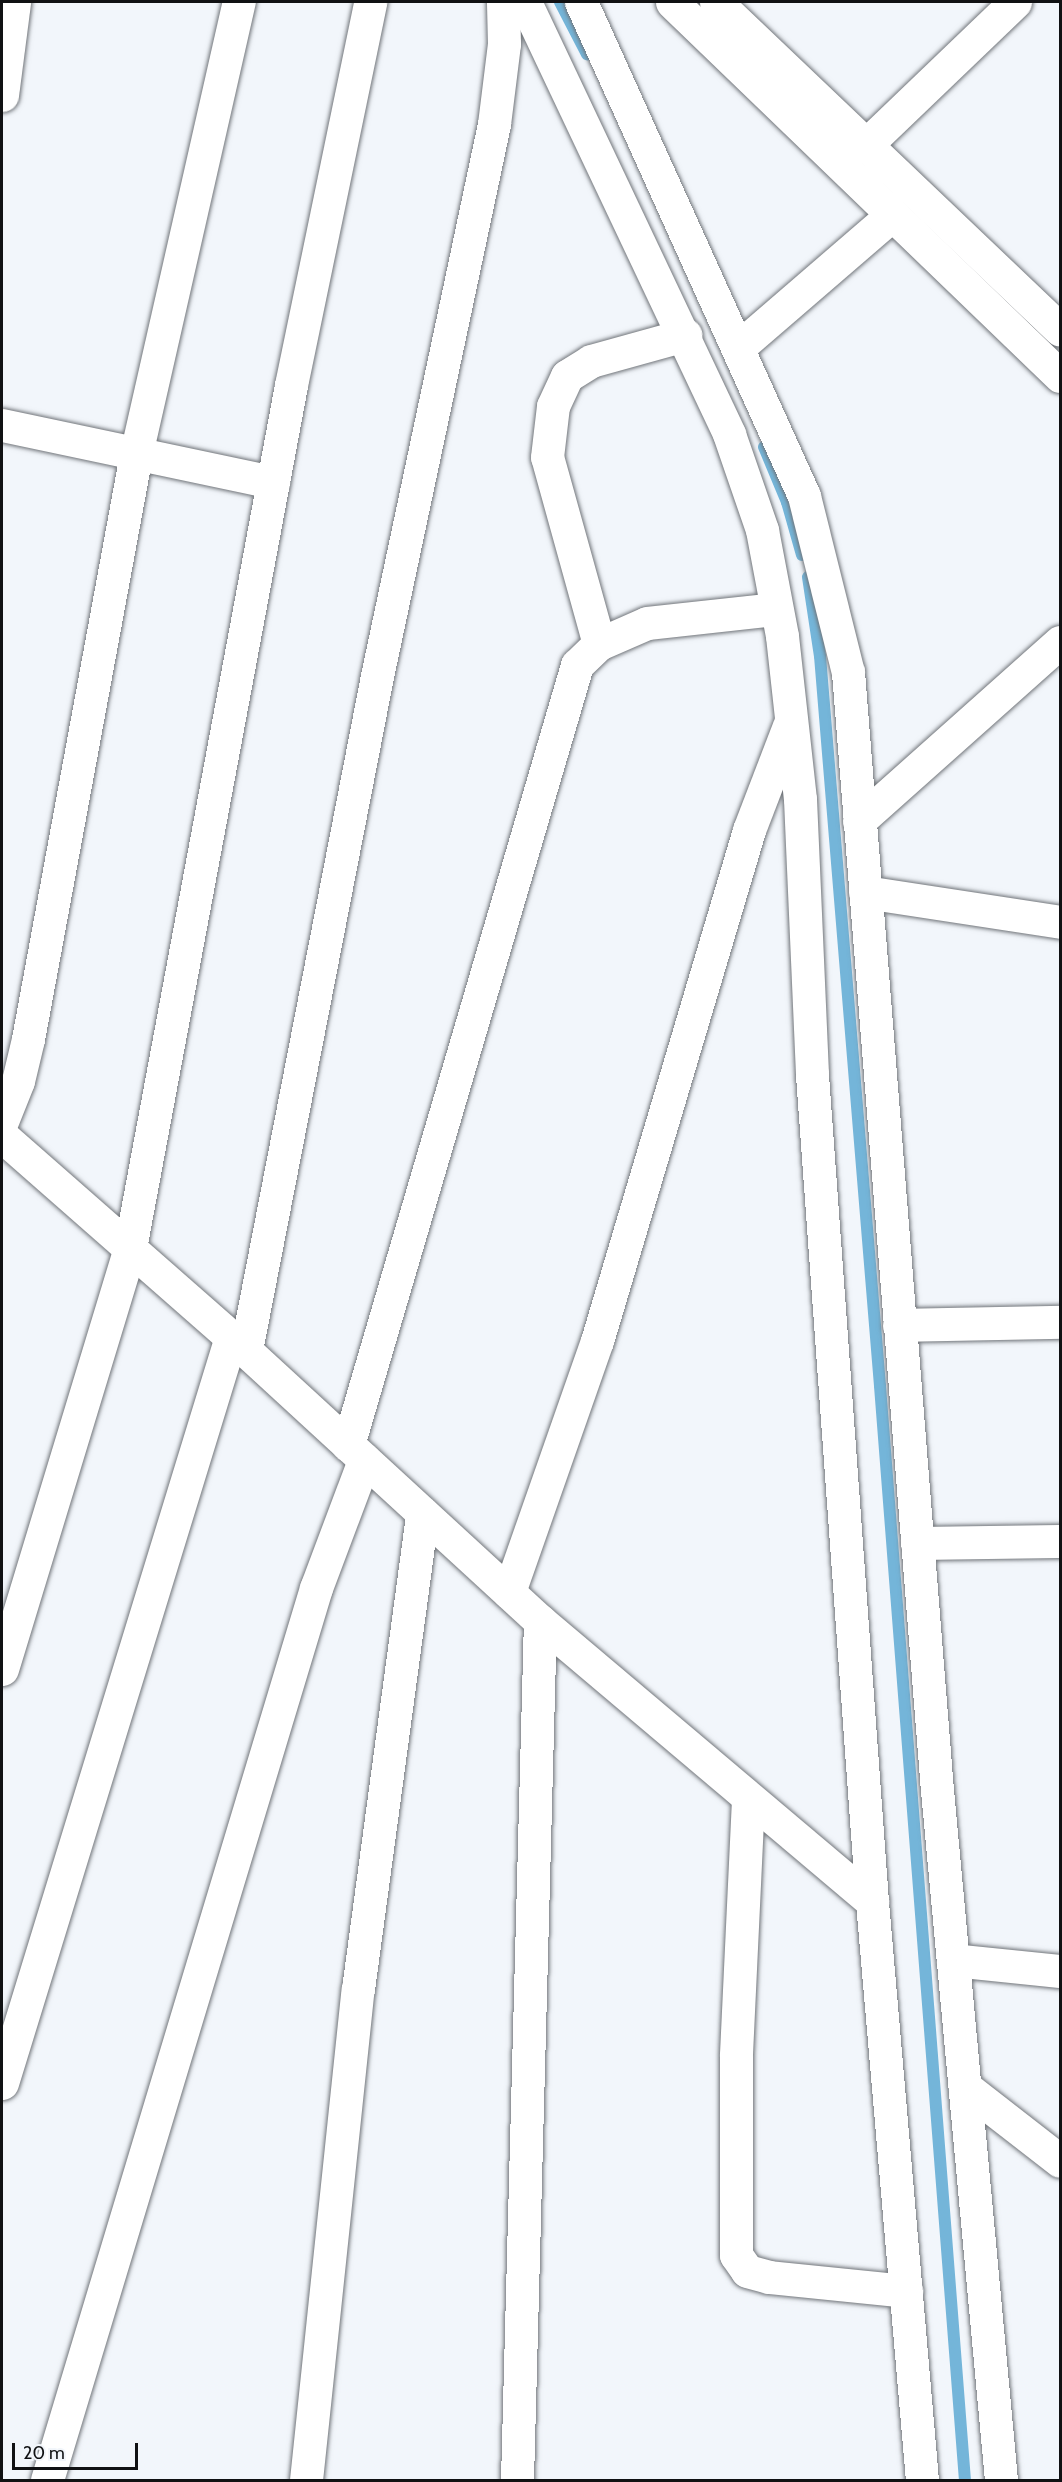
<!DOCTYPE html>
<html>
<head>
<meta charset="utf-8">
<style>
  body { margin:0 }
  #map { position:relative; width:1062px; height:2482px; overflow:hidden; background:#f2f6fb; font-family:Cabin,sans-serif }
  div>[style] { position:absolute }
  .stream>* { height:12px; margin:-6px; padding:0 6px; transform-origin:6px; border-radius:6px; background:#74b5d9 }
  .roads { filter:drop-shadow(0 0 2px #71757a) drop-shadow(0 0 2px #71757a) }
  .minor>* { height:33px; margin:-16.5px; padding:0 16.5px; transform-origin:16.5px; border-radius:16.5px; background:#fff }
  .tertiary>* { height:33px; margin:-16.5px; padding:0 16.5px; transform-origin:16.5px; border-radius:16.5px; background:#fff }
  span { translate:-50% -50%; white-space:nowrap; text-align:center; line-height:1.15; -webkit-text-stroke:6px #f2f6fb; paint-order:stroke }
  .frame { position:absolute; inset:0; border:3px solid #101113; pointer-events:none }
  .scale { position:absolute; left:12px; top:2443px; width:126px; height:27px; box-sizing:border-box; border:3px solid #101113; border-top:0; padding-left:8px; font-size:18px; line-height:21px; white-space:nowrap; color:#101113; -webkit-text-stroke:4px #f2f6fb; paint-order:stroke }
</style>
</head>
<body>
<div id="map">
  <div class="stream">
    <i style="left:560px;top:2px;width:59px;rotate:62.6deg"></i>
    <i style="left:764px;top:447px;width:60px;rotate:67.3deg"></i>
    <i style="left:787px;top:502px;width:55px;rotate:74.2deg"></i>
    <i style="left:808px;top:577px;width:80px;rotate:81.4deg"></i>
    <i style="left:820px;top:656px;width:732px;rotate:85.3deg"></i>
    <i style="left:880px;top:1386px;width:1097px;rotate:85.56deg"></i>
  </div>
  <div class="roads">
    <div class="minor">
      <i style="left:525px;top:2px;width:478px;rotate:64.7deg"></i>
      <i style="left:729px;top:434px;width:102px;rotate:71deg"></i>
      <i style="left:762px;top:530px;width:108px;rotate:79.3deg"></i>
      <i style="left:782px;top:636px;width:164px;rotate:83.7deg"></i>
      <i style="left:800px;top:799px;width:276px;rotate:87.5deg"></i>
      <i style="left:812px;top:1075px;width:829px;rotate:85.85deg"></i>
      <i style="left:872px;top:1902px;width:580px;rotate:85.06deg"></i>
      <i style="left:581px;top:2px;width:542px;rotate:65.7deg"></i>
      <i style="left:804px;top:496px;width:181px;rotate:76deg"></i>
      <i style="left:848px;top:672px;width:1122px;rotate:85.45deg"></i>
      <i style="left:937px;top:1790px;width:693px;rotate:84.7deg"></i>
      <i style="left:2px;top:95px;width:94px;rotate:-82.6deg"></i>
      <i style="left:867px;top:144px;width:205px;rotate:-43.8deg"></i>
      <i style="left:739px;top:347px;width:202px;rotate:-40.8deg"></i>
      <i style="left:2px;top:425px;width:277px;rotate:11.9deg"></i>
      <i style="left:599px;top:644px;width:194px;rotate:-105.5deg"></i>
      <i style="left:547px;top:457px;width:51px;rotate:-83.3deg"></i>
      <i style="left:553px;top:406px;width:33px;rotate:-65deg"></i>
      <i style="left:567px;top:376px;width:28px;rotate:-32deg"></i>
      <i style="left:591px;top:361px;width:98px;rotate:-15.5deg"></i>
      <i style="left:859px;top:821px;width:269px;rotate:-41.7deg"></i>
      <i style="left:865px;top:892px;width:197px;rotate:8.7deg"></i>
      <i style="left:2px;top:1121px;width:43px;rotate:-68.2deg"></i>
      <i style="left:18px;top:1081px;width:43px;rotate:-76.6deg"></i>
      <i style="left:28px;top:1039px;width:595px;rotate:-79.54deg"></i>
      <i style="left:136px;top:454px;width:464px;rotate:-77.2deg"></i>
      <i style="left:2px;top:1136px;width:305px;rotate:41.3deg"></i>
      <i style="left:231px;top:1337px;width:420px;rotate:42.6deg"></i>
      <i style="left:540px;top:1621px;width:435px;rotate:40.2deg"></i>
      <i style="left:899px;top:1325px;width:161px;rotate:-1.1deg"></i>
      <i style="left:246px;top:1350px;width:687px;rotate:-79deg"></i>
      <i style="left:377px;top:676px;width:564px;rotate:-78.03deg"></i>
      <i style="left:494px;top:124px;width:81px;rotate:-82.9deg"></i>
      <i style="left:504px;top:44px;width:42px;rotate:-91.4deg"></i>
      <i style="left:348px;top:1445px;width:813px;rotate:-73.64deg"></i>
      <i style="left:577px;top:665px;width:30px;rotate:-44deg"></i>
      <i style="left:599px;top:644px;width:52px;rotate:-23.6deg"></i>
      <i style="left:647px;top:623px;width:130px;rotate:-6.2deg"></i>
      <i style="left:917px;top:1543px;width:143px;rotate:-0.8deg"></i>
      <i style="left:509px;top:1592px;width:266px;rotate:-70.7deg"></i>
      <i style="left:597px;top:1341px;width:533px;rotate:-73.43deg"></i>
      <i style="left:749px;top:830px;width:111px;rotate:-69deg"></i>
      <i style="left:2px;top:1669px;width:440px;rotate:-73.1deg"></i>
      <i style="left:130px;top:1248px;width:878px;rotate:-79.43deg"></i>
      <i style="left:291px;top:385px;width:391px;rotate:-78.3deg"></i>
      <i style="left:748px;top:1799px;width:257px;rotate:92.7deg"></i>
      <i style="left:736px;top:2056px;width:199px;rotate:90deg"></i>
      <i style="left:736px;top:2255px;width:19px;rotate:55deg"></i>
      <i style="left:747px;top:2271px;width:23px;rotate:15deg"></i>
      <i style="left:769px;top:2277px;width:138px;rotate:5.8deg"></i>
      <i style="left:953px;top:1960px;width:108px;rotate:5.9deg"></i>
      <i style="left:2px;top:2083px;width:780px;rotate:-72.94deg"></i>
      <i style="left:965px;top:2087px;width:120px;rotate:37.9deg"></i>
      <i style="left:47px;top:2480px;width:932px;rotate:-73.22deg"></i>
      <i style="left:316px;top:1588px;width:137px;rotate:-69.4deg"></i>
      <i style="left:306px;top:2480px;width:494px;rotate:-84deg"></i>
      <i style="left:358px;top:1989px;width:480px;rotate:-82.3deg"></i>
      <i style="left:517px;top:2480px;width:859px;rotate:-88.47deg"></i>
    </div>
    <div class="tertiary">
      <i style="left:672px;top:2px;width:539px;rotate:43.95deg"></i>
      <i style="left:716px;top:2px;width:475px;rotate:43.6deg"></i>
    </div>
  </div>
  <div class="frame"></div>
  <div class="scale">20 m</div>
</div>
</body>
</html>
